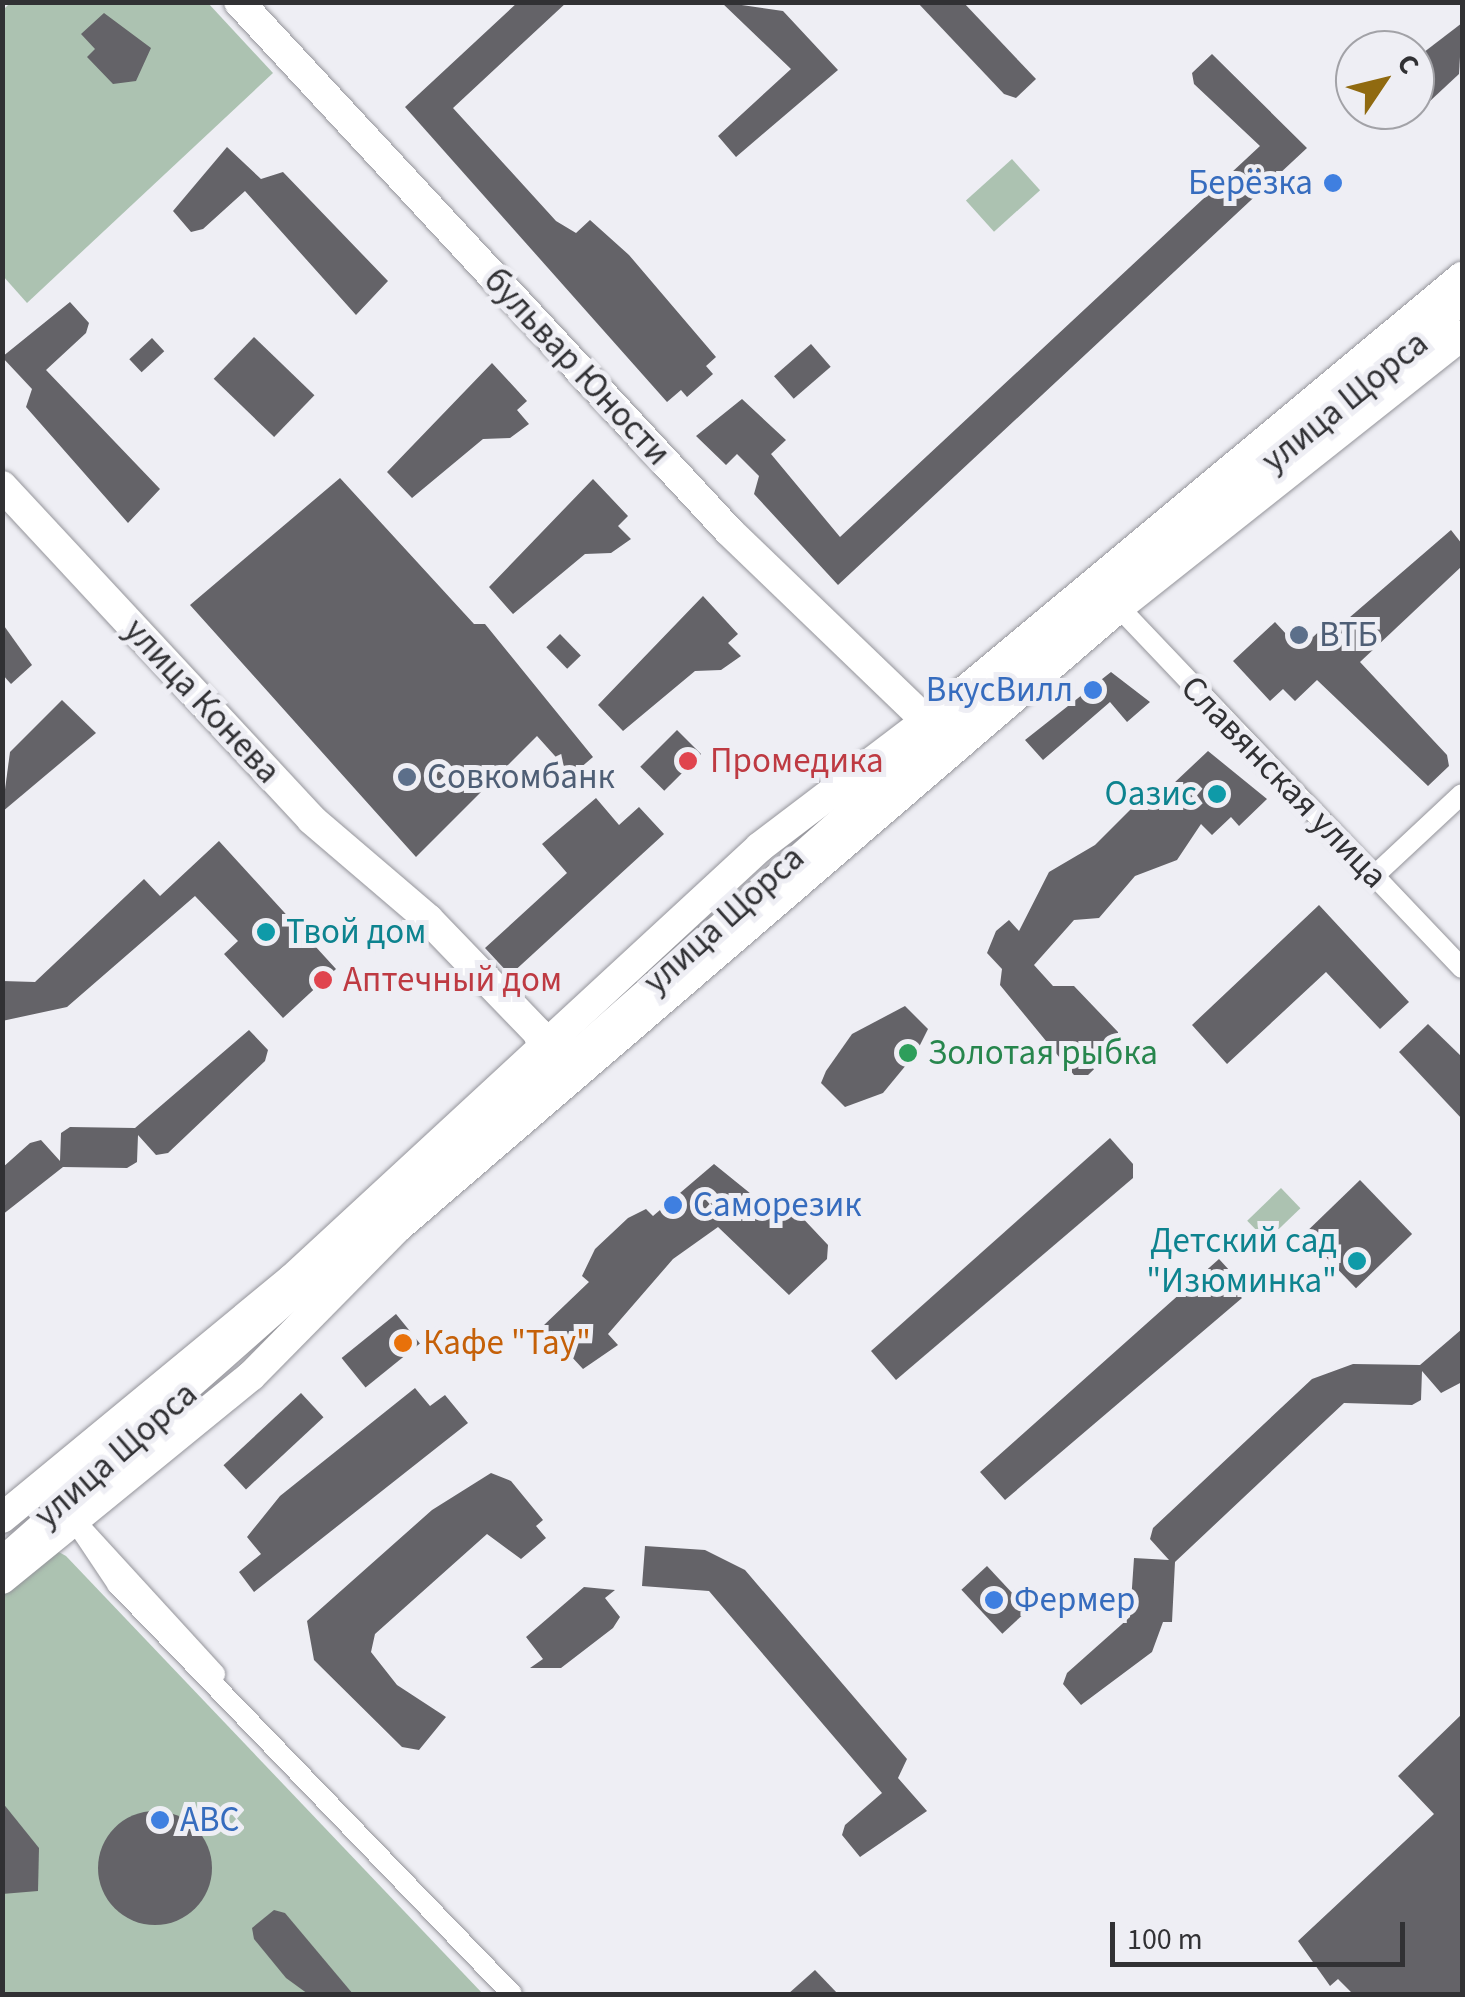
<!DOCTYPE html>
<html>
<head>
<meta charset="utf-8">
<style>
  body { margin:0 }
  #map { position:relative; width:1465px; height:1997px; overflow:hidden; background:#eeeef4; font-family:"Source Sans 3",sans-serif }
  div>[style] { position:absolute }
  .green>* { inset:0; background:#acc2b1; transform-origin:0 0 }
  .building>* { inset:0; background:#646368; transform-origin:0 0 }
  .round { border-radius:50% }
  .roads { filter:drop-shadow(0 0 2px #94949a) drop-shadow(0 0 2px #94949a) }
  .street>* { height:20px; margin:-10px; padding:0 10px; transform-origin:10px; border-radius:10px; background:#fff }
  .secondary>* { height:30px; margin:-15px; padding:0 15px; transform-origin:15px; border-radius:15px; background:#fff }
  .dots>* { width:28px; height:28px; translate:-50% -50%; box-sizing:border-box; border:5px solid #eeeef4; border-radius:50% }
  span { translate:-50% -50%; white-space:nowrap; text-align:center; line-height:1.15; -webkit-text-stroke:10px #eeeef4; paint-order:stroke }
  .shop-label { font-size:35px; color:#366cbe }
  .right { translate:-100% -50%; text-align:right }
  .left { translate:0 -50%; text-align:left }
  .street-label { font-size:35px; color:#313134 }
  .service-label { font-size:35px; color:#4e5e75 }
  .health-label { font-size:35px; color:#be3a42 }
  .culture-label { font-size:35px; color:#0d838f }
  .leisure-label { font-size:35px; color:#27864d }
  .food-label { font-size:35px; color:#c56008 }
  .frame { position:absolute; inset:0; border:5px solid #313134; pointer-events:none }
  .north { position:absolute; left:1335px; top:30px; width:100px; height:100px; box-sizing:border-box; background:#eeeef4; border:2px solid #a2a2a7; border-radius:50%; rotate:55deg; font-size:28px; font-weight:700; line-height:40px; text-align:center; color:#313134 }
  .north::after { content:''; display:block; margin:auto; width:35px; height:45px; background:#906a10; clip-path:polygon(50% 0,100% 100%,50% 72%,0 100%) }
  .scale { position:absolute; left:1110px; top:1922px; width:295px; height:45px; box-sizing:border-box; border:5px solid #313134; border-top:0; padding-left:12px; font-size:30px; line-height:35px; white-space:nowrap; color:#313134; -webkit-text-stroke:8px #eeeef4; paint-order:stroke }
</style>
</head>
<body>
<div id="map">
  <div class="green">
    <i style="clip-path:polygon(11px 2px,208px 3px,273px 73px,27px 303px,3px 276px,3px 10px)"></i>
    <i style="left:1012px;top:159px;width:42px;height:62px;rotate:48deg"></i>
    <i style="left:1281px;top:1188px;width:28px;height:47px;rotate:46deg"></i>
    <i style="clip-path:polygon(57px 1551px,66px 1556px,483px 1994px,3px 1994px,3px 1589px)"></i>
  </div>
  <div class="building">
    <i style="clip-path:polygon(518px 2px,567px 2px,453px 108px,556px 221px,576px 233px,590px 220px,629px 255px,716px 357px,706px 366px,713px 374px,687px 397px,681px 390px,667px 402px,405px 107px)"></i>
    <i style="clip-path:polygon(721px 2px,783px 11px,838px 70px,736px 157px,718px 136px,791px 69px)"></i>
    <i style="clip-path:polygon(917px 2px,963px 2px,1036px 79px,1016px 98px,1004px 94px)"></i>
    <i style="clip-path:polygon(104px 13px,151px 48px,136px 81px,113px 84px,87px 57px,95px 49px,81px 34px)"></i>
    <i style="clip-path:polygon(1462px 23px,1459px 74px,1415px 115px,1415px 59px)"></i>
    <i style="clip-path:polygon(1212px 54px,1307px 148px,838px 585px,754px 494px,759px 476px,737px 454px,726px 465px,696px 436px,742px 399px,786px 440px,771px 454px,840px 537px,1260px 146px,1194px 84px,1192px 73px)"></i>
    <i style="clip-path:polygon(227px 147px,261px 179px,283px 172px,388px 281px,356px 315px,245px 191px,203px 229px,191px 232px,173px 211px)"></i>
    <i style="clip-path:polygon(70px 302px,89px 323px,86px 333px,46px 370px,160px 489px,128px 523px,26px 407px,32px 389px,2px 357px)"></i>
    <i style="left:254px;top:337px;width:84px;height:58px;rotate:44deg"></i>
    <i style="left:152px;top:338px;width:18px;height:31px;rotate:47deg"></i>
    <i style="left:811px;top:344px;width:30px;height:49px;rotate:49deg"></i>
    <i style="clip-path:polygon(492px 363px,527px 401px,517px 410px,529px 424px,510px 438px,483px 439px,412px 498px,387px 472px)"></i>
    <i style="clip-path:polygon(340px 478px,474px 624px,485px 624px,593px 757px,572px 775px,537px 736px,416px 857px,190px 605px)"></i>
    <i style="clip-path:polygon(593px 479px,628px 516px,618px 526px,631px 539px,611px 553px,585px 554px,513px 614px,489px 587px)"></i>
    <i style="clip-path:polygon(1451px 530px,1462px 544px,1462px 566px,1360px 662px,1447px 755px,1449px 766px,1428px 786px,1317px 680px,1295px 701px,1283px 689px,1270px 701px,1233px 661px,1275px 622px,1287px 635px,1300px 624px,1313px 637px,1328px 623px,1335px 630px)"></i>
    <i style="clip-path:polygon(703px 596px,738px 634px,728px 643px,741px 656px,721px 670px,695px 671px,623px 731px,598px 705px)"></i>
    <i style="clip-path:polygon(2px 623px,32px 665px,11px 684px,2px 674px)"></i>
    <i style="left:560px;top:634px;width:30px;height:19px;rotate:46deg"></i>
    <i style="clip-path:polygon(1111px 672px,1150px 702px,1127px 722px,1110px 702px,1043px 760px,1025px 740px)"></i>
    <i style="clip-path:polygon(62px 700px,96px 733px,2px 812px,10px 752px)"></i>
    <i style="left:677px;top:730px;width:34px;height:52px;rotate:45deg"></i>
    <i style="clip-path:polygon(1208px 751px,1267px 799px,1239px 826px,1231px 817px,1212px 835px,1201px 824px,1177px 860px,1135px 876px,1099px 918px,1074px 920px,1034px 965px,1053px 986px,1074px 986px,1118px 1032px,1119px 1045px,1088px 1075px,1074px 1075px,1000px 985px,1002px 969px,987px 953px,996px 931px,1009px 920px,1019px 931px,1049px 872px,1095px 845px,1148px 792px,1156px 800px)"></i>
    <i style="clip-path:polygon(596px 798px,619px 825px,639px 807px,664px 834px,510px 975px,485px 948px,567px 873px,542px 844px)"></i>
    <i style="clip-path:polygon(219px 841px,336px 969px,283px 1018px,224px 954px,238px 941px,195px 896px,67px 1007px,2px 1021px,2px 981px,35px 982px,144px 879px,160px 896px)"></i>
    <i style="clip-path:polygon(1319px 905px,1409px 1002px,1380px 1029px,1326px 972px,1227px 1064px,1192px 1025px)"></i>
    <i style="clip-path:polygon(905px 1006px,928px 1029px,916px 1053px,883px 1093px,845px 1107px,821px 1083px,826px 1071px,852px 1034px)"></i>
    <i style="clip-path:polygon(1428px 1024px,1462px 1057px,1462px 1119px,1399px 1052px)"></i>
    <i style="clip-path:polygon(249px 1030px,268px 1050px,265px 1061px,168px 1153px,156px 1155px,138px 1135px,137px 1162px,127px 1168px,63px 1167px,2px 1215px,2px 1168px,30px 1143px,41px 1140px,60px 1161px,61px 1133px,70px 1127px,135px 1128px)"></i>
    <i style="clip-path:polygon(1110px 1138px,1133px 1164px,1133px 1178px,896px 1380px,871px 1351px)"></i>
    <i style="clip-path:polygon(714px 1164px,772px 1211px,780px 1204px,796px 1211px,828px 1245px,827px 1259px,789px 1295px,718px 1227px,673px 1259px,608px 1334px,618px 1345px,583px 1369px,543px 1326px,589px 1282px,582px 1276px,595px 1249px,628px 1218px,646px 1209px,653px 1216px)"></i>
    <i style="left:1360px;top:1180px;width:75px;height:78px;rotate:46deg"></i>
    <i style="clip-path:polygon(1219px 1259px,1242px 1284px,1235px 1291px,1242px 1298px,1005px 1500px,980px 1472px)"></i>
    <i style="left:396px;top:1314px;width:38px;height:70px;rotate:51deg"></i>
    <i style="clip-path:polygon(1462px 1329px,1462px 1382px,1441px 1393px,1422px 1371px,1421px 1400px,1412px 1405px,1344px 1403px,1175px 1562px,1172px 1622px,1163px 1622px,1152px 1652px,1081px 1705px,1063px 1684px,1067px 1673px,1130px 1617px,1134px 1558px,1169px 1560px,1150px 1539px,1153px 1528px,1312px 1379px,1353px 1364px,1420px 1365px)"></i>
    <i style="clip-path:polygon(415px 1388px,430px 1406px,445px 1395px,468px 1423px,254px 1592px,239px 1572px,261px 1554px,247px 1537px,280px 1496px)"></i>
    <i style="left:301px;top:1393px;width:33px;height:106px;rotate:47deg"></i>
    <i style="clip-path:polygon(491px 1473px,511px 1481px,543px 1520px,536px 1526px,546px 1538px,521px 1559px,487px 1534px,375px 1634px,371px 1652px,397px 1685px,446px 1717px,419px 1750px,402px 1747px,314px 1660px,307px 1621px,432px 1510px)"></i>
    <i style="clip-path:polygon(645px 1546px,705px 1550px,745px 1570px,907px 1759px,898px 1778px,927px 1811px,860px 1857px,842px 1835px,845px 1825px,882px 1793px,709px 1591px,642px 1586px)"></i>
    <i style="left:987px;top:1566px;width:60px;height:35px;rotate:47deg"></i>
    <i style="clip-path:polygon(584px 1587px,615px 1590px,605px 1598px,620px 1617px,613px 1628px,561px 1668px,530px 1668px,543px 1659px,526px 1637px)"></i>
    <i style="clip-path:polygon(1462px 1714px,1462px 1994px,1353px 1994px,1338px 1979px,1330px 1986px,1298px 1941px,1434px 1814px,1398px 1776px)"></i>
    <i style="clip-path:polygon(2px 1802px,39px 1848px,38px 1891px,2px 1894px)"></i>
    <i class="round" style="left:98px;top:1811px;width:114px;height:114px"></i>
    <i style="clip-path:polygon(274px 1910px,285px 1913px,353px 1994px,308px 1994px,286px 1978px,254px 1939px,252px 1928px)"></i>
    <i style="clip-path:polygon(815px 1970px,838px 1994px,788px 1994px)"></i>
  </div>
  <div class="roads">
    <div class="street">
      <i style="left:1112px;top:600px;width:508px;rotate:46.44deg"></i>
      <i style="left:1374px;top:876px;width:120px;rotate:-43deg"></i>
      <i style="left:73px;top:1518px;width:79px;rotate:56.3deg"></i>
      <i style="left:117px;top:1584px;width:569px;rotate:46.07deg"></i>
      <i style="left:74px;top:1520px;width:209px;rotate:47.5deg"></i>
      <i style="left:2px;top:1556px;width:1202px;rotate:-41.42deg"></i>
      <i style="left:903px;top:761px;width:721px;rotate:-39.21deg"></i>
    </div>
    <div class="secondary">
      <i style="left:239px;top:2px;width:721px;rotate:47.19deg"></i>
      <i style="left:729px;top:531px;width:291px;rotate:43.9deg"></i>
      <i style="left:2px;top:486px;width:454px;rotate:47.1deg"></i>
      <i style="left:311px;top:819px;width:154px;rotate:40.5deg"></i>
      <i style="left:428px;top:919px;width:158px;rotate:46deg"></i>
      <i style="left:538px;top:1033px;width:40px;rotate:71.1deg"></i>
      <i style="left:2px;top:1518px;width:376px;rotate:-39.5deg"></i>
      <i style="left:292px;top:1279px;width:637px;rotate:-42.71deg"></i>
      <i style="left:760px;top:847px;width:245px;rotate:-37.2deg"></i>
      <i style="left:955px;top:699px;width:660px;rotate:-39.77deg"></i>
      <i style="left:2px;top:1579px;width:321px;rotate:-39.2deg"></i>
      <i style="left:251px;top:1376px;width:209px;rotate:-45.4deg"></i>
      <i style="left:398px;top:1227px;width:951px;rotate:-40.69deg"></i>
      <i style="left:1119px;top:607px;width:438px;rotate:-38.4deg"></i>
    </div>
  </div>
  <div class="dots">
    <i style="left:1333px;top:183px;background:#3f7fe0"></i>
    <i style="left:1299px;top:635px;background:#5c6f8a"></i>
    <i style="left:1093px;top:690px;background:#3f7fe0"></i>
    <i style="left:688px;top:761px;background:#e0444e"></i>
    <i style="left:407px;top:777px;background:#5c6f8a"></i>
    <i style="left:1217px;top:794px;background:#0f9aa8"></i>
    <i style="left:266px;top:932px;background:#0f9aa8"></i>
    <i style="left:323px;top:980px;background:#e0444e"></i>
    <i style="left:908px;top:1053px;background:#2e9e5b"></i>
    <i style="left:673px;top:1205px;background:#3f7fe0"></i>
    <i style="left:1357px;top:1261px;background:#0f9aa8"></i>
    <i style="left:403px;top:1343px;background:#e8710a"></i>
    <i style="left:994px;top:1600px;background:#3f7fe0"></i>
    <i style="left:160px;top:1820px;background:#3f7fe0"></i>
  </div>
  <div class="shop-label">
    <span class="right" style="left:1313px;top:183px">Берёзка</span>
    <span class="right" style="left:1073px;top:690px">ВкусВилл</span>
    <span class="left" style="left:693px;top:1205px">Саморезик</span>
    <span class="left" style="left:1014px;top:1600px">Фермер</span>
    <span class="left" style="left:180px;top:1820px">АВС</span>
  </div>
  <div class="street-label">
    <span style="left:577px;top:367px;rotate:47deg">бульвар Юности</span>
    <span style="left:1345px;top:402px;rotate:-39deg">улица Щорса</span>
    <span style="left:202px;top:701px;rotate:47deg">улица Конева</span>
    <span style="left:1284px;top:782px;rotate:46deg">Славянская улица</span>
    <span style="left:724px;top:920px;rotate:-42deg">улица Щорса</span>
    <span style="left:116px;top:1455px;rotate:-41deg">улица Щорса</span>
  </div>
  <div class="service-label">
    <span class="left" style="left:1319px;top:635px">ВТБ</span>
    <span class="left" style="left:427px;top:777px">Совкомбанк</span>
  </div>
  <div class="health-label">
    <span class="left" style="left:710px;top:761px">Промедика</span>
    <span class="left" style="left:343px;top:980px">Аптечный дом</span>
  </div>
  <div class="culture-label">
    <span class="right" style="left:1197px;top:794px">Оазис</span>
    <span class="left" style="left:286px;top:932px">Твой дом</span>
    <span class="right" style="left:1337px;top:1261px">Детский сад<br>"Изюминка"</span>
  </div>
  <div class="leisure-label">
    <span class="left" style="left:928px;top:1053px">Золотая рыбка</span>
  </div>
  <div class="food-label">
    <span class="left" style="left:423px;top:1343px">Кафе "Тау"</span>
  </div>
  <div class="frame"></div>
  <div class="north">С</div>
  <div class="scale">100 m</div>
</div>
</body>
</html>
